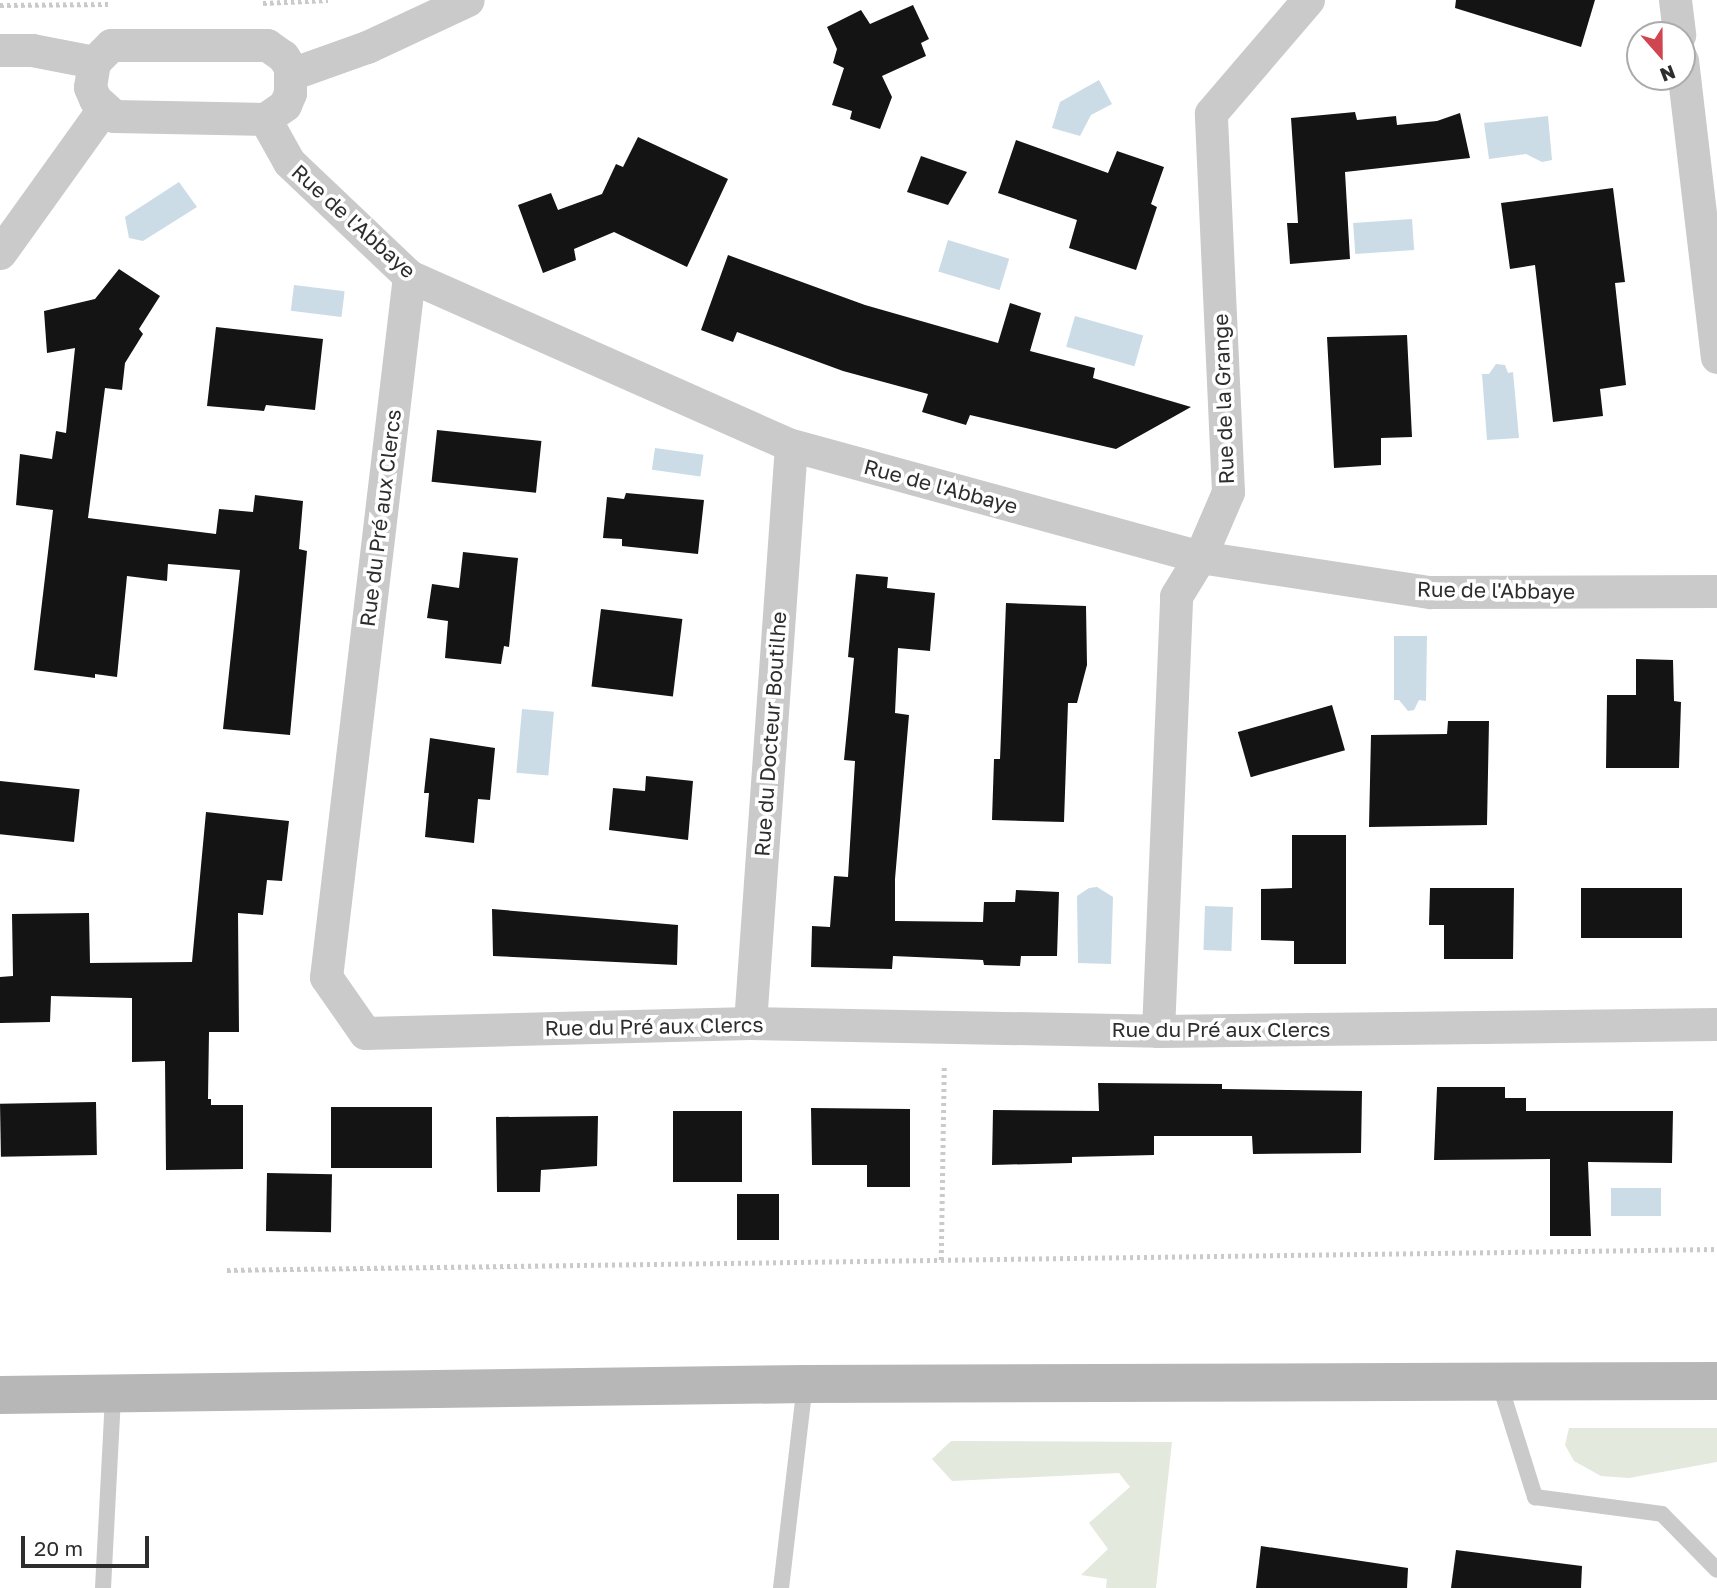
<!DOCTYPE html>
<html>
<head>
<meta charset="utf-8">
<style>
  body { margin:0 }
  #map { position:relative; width:1717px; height:1588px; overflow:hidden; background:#fff; font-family:"Golos Text",sans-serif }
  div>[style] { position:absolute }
  .green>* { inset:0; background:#e3e9dd }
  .water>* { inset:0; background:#cbdce7; transform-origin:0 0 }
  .building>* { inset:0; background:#141414; transform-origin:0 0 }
  .path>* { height:4.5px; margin-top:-2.25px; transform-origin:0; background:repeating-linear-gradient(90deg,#cacaca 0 3.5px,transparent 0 7px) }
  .service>* { height:16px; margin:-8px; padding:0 8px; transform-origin:8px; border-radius:8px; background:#cacaca }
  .minor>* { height:33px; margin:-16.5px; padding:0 16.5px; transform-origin:16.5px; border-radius:16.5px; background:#cacaca }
  .secondary>* { height:38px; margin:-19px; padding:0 19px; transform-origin:19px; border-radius:19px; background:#b7b7b7 }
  span { translate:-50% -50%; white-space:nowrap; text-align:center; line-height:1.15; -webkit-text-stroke:7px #fff; paint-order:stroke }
  .street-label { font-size:21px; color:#2d2d2d }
  .north { position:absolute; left:1626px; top:21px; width:70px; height:70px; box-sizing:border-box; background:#fff; border:2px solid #ababab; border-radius:50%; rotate:159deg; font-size:19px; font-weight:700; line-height:28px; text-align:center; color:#2d2d2d }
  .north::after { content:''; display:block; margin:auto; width:24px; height:32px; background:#cf4550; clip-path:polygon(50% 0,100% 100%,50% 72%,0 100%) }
  .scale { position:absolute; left:21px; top:1536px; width:128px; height:32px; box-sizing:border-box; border:4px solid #2d2d2d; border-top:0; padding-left:9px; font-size:21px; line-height:24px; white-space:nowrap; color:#2d2d2d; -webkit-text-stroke:5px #fff; paint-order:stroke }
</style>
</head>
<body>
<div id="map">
  <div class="green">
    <i style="clip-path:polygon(1569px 1428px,1717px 1428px,1717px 1462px,1629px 1478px,1601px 1476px,1574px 1461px,1565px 1445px)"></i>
    <i style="clip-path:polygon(951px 1441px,1172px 1442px,1156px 1588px,1106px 1588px,1107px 1579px,1081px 1575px,1108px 1549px,1089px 1523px,1130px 1487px,1119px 1473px,952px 1481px,932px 1459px)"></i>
  </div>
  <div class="water">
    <i style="clip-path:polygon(1099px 80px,1112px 104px,1091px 115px,1080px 136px,1052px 128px,1060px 102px)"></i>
    <i style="clip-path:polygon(1548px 116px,1552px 160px,1542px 162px,1526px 154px,1489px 159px,1484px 123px)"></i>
    <i style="clip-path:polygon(179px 182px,197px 207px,143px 241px,129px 238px,125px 217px)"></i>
    <i style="left:1412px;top:219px;width:31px;height:59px;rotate:86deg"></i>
    <i style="left:948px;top:240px;width:64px;height:33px;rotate:17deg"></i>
    <i style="left:294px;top:285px;width:51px;height:26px;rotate:7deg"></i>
    <i style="left:1075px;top:316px;width:71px;height:32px;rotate:16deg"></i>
    <i style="clip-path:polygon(1496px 364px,1505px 365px,1508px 373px,1513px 372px,1519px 438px,1487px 440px,1482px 374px,1489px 374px)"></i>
    <i style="left:655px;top:448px;width:49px;height:22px;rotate:8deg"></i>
    <i style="clip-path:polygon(1394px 636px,1427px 636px,1426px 701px,1419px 700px,1414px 710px,1408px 711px,1399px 700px,1394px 700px)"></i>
    <i style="left:522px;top:709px;width:32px;height:64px;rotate:5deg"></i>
    <i style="clip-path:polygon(1097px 887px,1113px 897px,1111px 964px,1078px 963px,1077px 896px,1089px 888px)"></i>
    <i style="left:1205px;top:906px;width:28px;height:44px;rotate:2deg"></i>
    <i style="left:1661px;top:1188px;width:28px;height:50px;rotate:90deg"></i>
  </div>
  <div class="building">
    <i style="clip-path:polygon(1456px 0,1595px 0,1581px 47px,1455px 8px)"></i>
    <i style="clip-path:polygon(913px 5px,929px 39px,921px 43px,926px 56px,882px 76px,892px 97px,880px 129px,850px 119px,852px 111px,832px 105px,844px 68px,833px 63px,837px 49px,827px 27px,861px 10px,870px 24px)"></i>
    <i style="clip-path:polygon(1355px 112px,1357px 120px,1396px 116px,1397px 125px,1437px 121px,1460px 113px,1470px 158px,1345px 172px,1350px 259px,1290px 264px,1287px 223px,1298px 223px,1291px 118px)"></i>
    <i style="clip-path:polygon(638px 137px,728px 179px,687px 267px,614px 232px,574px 249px,576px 260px,543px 273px,518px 205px,551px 193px,558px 210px,602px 194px,616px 164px,623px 167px)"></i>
    <i style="clip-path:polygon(1016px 140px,1108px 173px,1117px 151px,1164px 167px,1151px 204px,1157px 207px,1136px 270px,1069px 248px,1077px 220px,998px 193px)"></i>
    <i style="clip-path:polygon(921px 156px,967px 172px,948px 205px,907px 192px)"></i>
    <i style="clip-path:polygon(1613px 188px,1625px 282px,1615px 283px,1626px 385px,1600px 389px,1603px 416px,1553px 422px,1535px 265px,1510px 269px,1501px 203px)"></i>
    <i style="clip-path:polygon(728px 255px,865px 305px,998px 343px,1010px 303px,1041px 313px,1030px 351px,1095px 368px,1093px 378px,1191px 407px,1116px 449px,970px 415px,966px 425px,922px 412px,928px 394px,843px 371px,737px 332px,733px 342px,701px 330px)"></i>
    <i style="clip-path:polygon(119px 269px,160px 296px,139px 329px,143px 334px,125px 363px,122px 390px,105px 388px,88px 518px,216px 534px,219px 509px,253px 512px,255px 495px,303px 501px,299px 549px,307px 551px,290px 735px,223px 729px,240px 570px,168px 564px,167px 581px,127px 576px,117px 677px,95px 674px,95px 678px,34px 670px,53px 510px,16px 505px,20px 454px,52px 459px,56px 431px,66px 433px,75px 348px,47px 353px,44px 311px,95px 299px)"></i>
    <i style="clip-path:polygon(216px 327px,323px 339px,315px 410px,266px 405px,264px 411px,207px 406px)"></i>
    <i style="clip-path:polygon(1407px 335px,1412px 437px,1381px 438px,1381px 465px,1334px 468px,1327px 337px)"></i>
    <i style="left:437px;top:430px;width:105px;height:52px;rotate:6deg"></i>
    <i style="clip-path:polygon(626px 493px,704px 500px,698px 554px,622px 546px,622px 539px,603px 538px,607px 497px,624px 499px)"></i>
    <i style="clip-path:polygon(463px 552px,518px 558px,509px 647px,504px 646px,501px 664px,445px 658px,448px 621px,427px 618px,432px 584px,459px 588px)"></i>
    <i style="clip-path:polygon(856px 574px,888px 577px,887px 588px,935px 593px,930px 651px,898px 648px,895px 713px,909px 715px,895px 879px,895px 921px,983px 922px,984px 902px,1015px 902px,1016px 890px,1059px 892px,1057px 956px,1021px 956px,1020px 966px,984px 965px,983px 960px,893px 956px,892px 969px,811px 967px,812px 926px,830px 927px,834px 876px,848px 877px,855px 761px,844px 760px,854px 658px,848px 657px)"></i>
    <i style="clip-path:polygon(1006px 603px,1086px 606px,1087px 665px,1077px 703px,1068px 703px,1064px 822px,992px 820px,994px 759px,1000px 759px)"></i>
    <i style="left:601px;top:609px;width:82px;height:78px;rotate:7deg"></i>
    <i style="clip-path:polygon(1636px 659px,1673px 660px,1674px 701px,1681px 702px,1679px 768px,1606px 768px,1607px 695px,1636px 695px)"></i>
    <i style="left:1332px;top:705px;width:47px;height:98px;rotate:74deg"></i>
    <i style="clip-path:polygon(1448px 721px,1489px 721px,1487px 825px,1369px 827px,1371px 735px,1447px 734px)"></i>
    <i style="clip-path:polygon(430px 738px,495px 748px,490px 800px,478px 799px,474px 843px,425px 837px,429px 793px,424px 793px)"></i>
    <i style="clip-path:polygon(646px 776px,693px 781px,688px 840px,609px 830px,613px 788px,645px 791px)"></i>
    <i style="left:0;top:781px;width:80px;height:53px;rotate:6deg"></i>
    <i style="clip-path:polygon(206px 812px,289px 821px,282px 881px,267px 880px,263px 915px,238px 913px,239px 1032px,209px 1032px,208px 1099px,211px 1099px,211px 1105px,243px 1105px,243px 1169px,166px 1170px,165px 1061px,132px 1062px,132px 998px,51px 996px,50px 1022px,0 1023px,0 977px,13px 976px,12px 914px,89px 913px,90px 963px,192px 962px)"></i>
    <i style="clip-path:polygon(1292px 835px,1346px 835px,1346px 964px,1294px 964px,1294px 941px,1261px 940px,1261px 889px,1292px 888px)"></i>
    <i style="clip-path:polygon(1430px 888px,1514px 888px,1513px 959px,1444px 959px,1444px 925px,1429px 925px)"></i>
    <i style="left:1581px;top:888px;width:101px;height:50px"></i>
    <i style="clip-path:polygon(492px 909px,678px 925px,677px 965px,493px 956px)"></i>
    <i style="clip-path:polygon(1098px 1083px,1222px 1084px,1222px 1089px,1362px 1091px,1361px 1153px,1253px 1154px,1252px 1136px,1154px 1136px,1154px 1155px,1072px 1157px,1072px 1163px,992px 1165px,993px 1110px,1099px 1111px)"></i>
    <i style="clip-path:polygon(1437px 1087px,1505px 1087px,1505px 1098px,1526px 1098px,1526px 1111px,1673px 1111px,1672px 1163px,1588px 1162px,1591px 1236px,1550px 1236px,1550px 1159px,1434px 1160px)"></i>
    <i style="left:96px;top:1102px;width:53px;height:96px;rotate:89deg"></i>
    <i style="left:331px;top:1107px;width:101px;height:61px"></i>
    <i style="clip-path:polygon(811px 1108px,910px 1109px,910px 1187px,867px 1187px,867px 1165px,812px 1165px)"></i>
    <i style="left:673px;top:1111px;width:69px;height:71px"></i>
    <i style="clip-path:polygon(598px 1116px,597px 1166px,541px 1170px,540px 1192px,497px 1192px,496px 1117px)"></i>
    <i style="left:267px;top:1173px;width:65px;height:58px;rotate:1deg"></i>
    <i style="left:779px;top:1194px;width:46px;height:42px;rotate:90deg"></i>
    <i style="clip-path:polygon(1261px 1546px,1408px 1568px,1407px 1588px,1256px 1588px)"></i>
    <i style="clip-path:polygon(1456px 1550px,1582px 1566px,1581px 1588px,1451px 1588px)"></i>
  </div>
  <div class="path">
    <i style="left:263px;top:3px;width:65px;rotate:-2.6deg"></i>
    <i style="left:0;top:5px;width:108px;rotate:-0.5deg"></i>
    <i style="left:941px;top:1260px;width:194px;rotate:-89.1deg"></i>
    <i style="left:227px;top:1270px;width:1490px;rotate:-0.81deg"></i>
  </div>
  <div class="service">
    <i style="left:1499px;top:1382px;width:121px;rotate:72.6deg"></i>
    <i style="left:1535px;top:1497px;width:128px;rotate:7.6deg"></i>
    <i style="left:1662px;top:1514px;width:78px;rotate:45.5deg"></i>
    <i style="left:103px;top:1588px;width:193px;rotate:-87deg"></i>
    <i style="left:781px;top:1588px;width:205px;rotate:-83.3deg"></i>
  </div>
  <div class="minor">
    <i style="left:1675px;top:0;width:35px;rotate:83deg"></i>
    <i style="left:111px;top:45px;width:156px"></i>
    <i style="left:267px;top:45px;width:19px;rotate:35deg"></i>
    <i style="left:283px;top:56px;width:13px;rotate:58deg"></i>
    <i style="left:290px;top:67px;width:26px;rotate:90deg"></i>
    <i style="left:290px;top:93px;width:13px;rotate:113deg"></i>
    <i style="left:285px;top:105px;width:24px;rotate:145deg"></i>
    <i style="left:265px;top:119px;width:151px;rotate:-178.9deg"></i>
    <i style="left:114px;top:116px;width:25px;rotate:-138deg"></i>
    <i style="left:95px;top:99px;width:13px;rotate:-113deg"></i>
    <i style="left:90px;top:87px;width:25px;rotate:-81deg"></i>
    <i style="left:94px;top:62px;width:24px;rotate:-45deg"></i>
    <i style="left:0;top:50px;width:32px"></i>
    <i style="left:32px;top:50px;width:63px;rotate:11deg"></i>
    <i style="left:1682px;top:60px;width:299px;rotate:83.3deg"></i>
    <i style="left:291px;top:74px;width:81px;rotate:-19.6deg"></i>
    <i style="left:367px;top:47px;width:111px;rotate:-25deg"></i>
    <i style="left:265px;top:119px;width:49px;rotate:60.8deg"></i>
    <i style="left:289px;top:162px;width:166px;rotate:43.5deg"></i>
    <i style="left:409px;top:276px;width:418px;rotate:23.9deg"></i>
    <i style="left:791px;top:445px;width:424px;rotate:15.3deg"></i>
    <i style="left:1200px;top:557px;width:233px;rotate:8.7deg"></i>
    <i style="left:1430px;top:592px;width:287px;rotate:-0.2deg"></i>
    <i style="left:0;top:253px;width:177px;rotate:-54.4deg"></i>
    <i style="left:409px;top:276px;width:706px;rotate:96.75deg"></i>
    <i style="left:326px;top:977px;width:68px;rotate:55.1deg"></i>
    <i style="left:365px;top:1033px;width:385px;rotate:-1.5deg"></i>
    <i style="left:750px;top:1023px;width:408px;rotate:1.1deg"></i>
    <i style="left:1158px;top:1031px;width:559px;rotate:-0.72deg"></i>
    <i style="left:750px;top:1023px;width:579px;rotate:-85.94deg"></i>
    <i style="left:1158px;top:1031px;width:435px;rotate:-87.6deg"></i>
    <i style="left:1176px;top:596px;width:46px;rotate:-58.4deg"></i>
    <i style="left:1200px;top:557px;width:71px;rotate:-66.7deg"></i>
    <i style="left:1228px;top:492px;width:379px;rotate:-92.6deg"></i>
    <i style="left:1211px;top:113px;width:149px;rotate:-49.4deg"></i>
  </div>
  <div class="secondary">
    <i style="left:0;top:1395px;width:805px;rotate:-0.78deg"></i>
    <i style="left:805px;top:1384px;width:912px;rotate:-0.19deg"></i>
  </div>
  <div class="street-label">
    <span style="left:354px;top:221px;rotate:42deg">Rue de l'Abbaye</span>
    <span style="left:1223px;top:399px;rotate:-92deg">Rue de la Grange</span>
    <span style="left:941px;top:486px;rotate:15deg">Rue de l'Abbaye</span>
    <span style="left:380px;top:518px;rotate:-83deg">Rue du Pré aux Clercs</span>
    <span style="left:1496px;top:590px;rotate:1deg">Rue de l'Abbaye</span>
    <span style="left:770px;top:734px;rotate:-86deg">Rue du Docteur Boutilhe</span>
    <span style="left:654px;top:1026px;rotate:-1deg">Rue du Pré aux Clercs</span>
    <span style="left:1221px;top:1029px">Rue du Pré aux Clercs</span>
  </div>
  <div class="north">N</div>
  <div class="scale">20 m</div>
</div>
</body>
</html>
